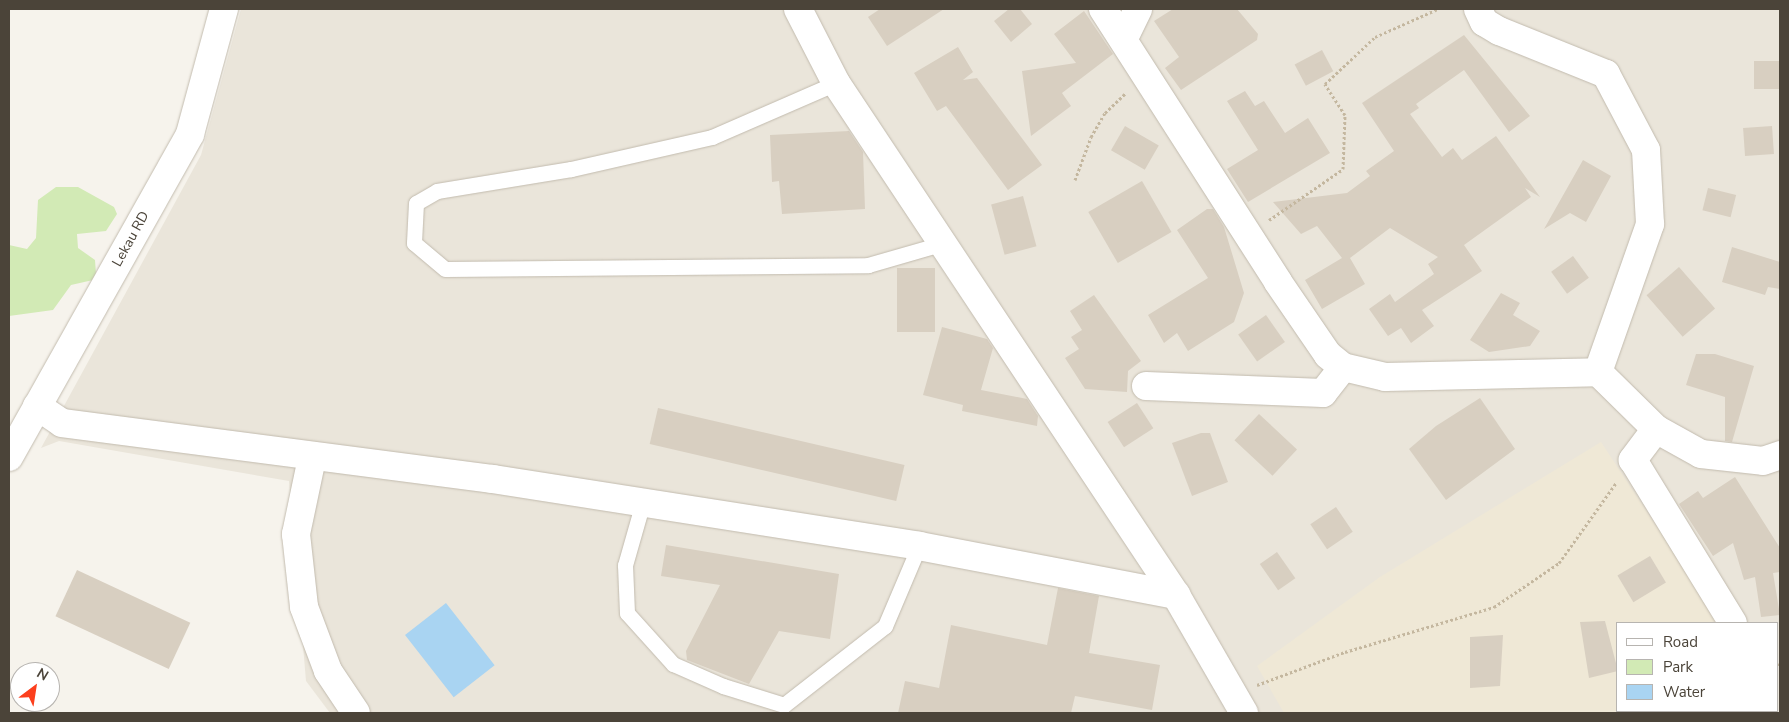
<!DOCTYPE html>
<html>
<head>
<meta charset="utf-8">
<style>
  body { margin:0 }
  #map { position:relative; width:1789px; height:722px; overflow:hidden; background:#f6f3ec; font-family:"Nunito Sans",sans-serif }
  div>[style] { position:absolute }
  .residential>* { inset:0; background:#eae5da }
  .education>* { inset:0; background:#efe8d6 }
  .green>* { inset:0; background:#d2eab5 }
  .water>* { inset:0; background:#a9d4f2; transform-origin:0 0 }
  .building>* { inset:0; background:#d8cfc1; transform-origin:0 0 }
  .path>* { height:3px; margin-top:-1.5px; transform-origin:0; background:repeating-linear-gradient(90deg,#c4b79f 0 2.5px,transparent 0 5px) }
  .roads { filter:drop-shadow(0 0 1px #c2bbae) drop-shadow(0 0 1px #c2bbae) }
  .service>* { height:15px; margin:-7.5px; padding:0 7.5px; transform-origin:7.5px; border-radius:7.5px; background:#fff }
  .minor>* { height:28px; margin:-14px; padding:0 14px; transform-origin:14px; border-radius:14px; background:#fff }
  span { translate:-50% -50%; white-space:nowrap; text-align:center; line-height:1.15; -webkit-text-stroke:5px #fff; paint-order:stroke }
  .street-label { font-size:14px; color:#4b4439 }
  .frame { position:absolute; inset:0; border:10px solid #4b4439; pointer-events:none }
  .legend { position:absolute; left:1616px; top:622px; width:162px; height:90px; box-sizing:border-box; background:#fff; border:1px solid #b7b4b0; margin:0; padding:6px 9px; list-style:none; font-size:15px; color:#4b4439 }
  .legend li { display:flex; align-items:center; gap:10px; height:25px }
  .legend b { width:25px; border:1px solid #b7b4b0 }
  .north { position:absolute; left:10px; top:662px; width:50px; height:50px; box-sizing:border-box; background:#fff; border:1px solid #b7b4b0; border-radius:50%; rotate:31deg; font-size:14px; font-weight:700; line-height:20px; text-align:center; color:#4b4439 }
  .north::after { content:''; display:block; margin:auto; width:18px; height:22px; background:#fc3f1d; clip-path:polygon(50% 0,100% 100%,50% 72%,0 100%) }
</style>
</head>
<body>
<div id="map">
  <div class="residential">
    <div style="clip-path:polygon(evenodd,241px 9px,1780px 9px,1780px 713px,330px 713px,306px 681px,289px 481px,59px 441px,41px 448px,201px 155px,241px 9px,1618px 623px,1778px 623px,1778px 711px,1618px 711px,1618px 623px)"></div>
  </div>
  <div class="education">
    <div style="clip-path:polygon(1601px 442px,1720px 623px,1618px 623px,1618px 711px,1780px 713px,1284px 713px,1257px 666px,1380px 577px)"></div>
  </div>
  <div class="green">
    <div style="clip-path:polygon(56px 187px,78px 187px,114px 207px,117px 214px,106px 231px,77px 234px,78px 248px,95px 260px,96px 274px,93px 280px,71px 285px,53px 310px,9px 316px,9px 245px,27px 249px,36px 238px,38px 200px)"></div>
  </div>
  <div class="water">
    <div style="left:446px;top:603px;width:79px;height:52px;rotate:52deg"></div>
  </div>
  <div class="building">
    <div style="clip-path:polygon(880px 9px,944px 9px,887px 46px,868px 17px)"></div>
    <div style="clip-path:polygon(1009px 9px,1020px 9px,1032px 24px,1011px 42px,994px 21px)"></div>
    <div style="clip-path:polygon(1173px 9px,1237px 9px,1258px 34px,1257px 40px,1181px 90px,1165px 68px,1179px 57px,1154px 21px)"></div>
    <div style="clip-path:polygon(1084px 11px,1113px 54px,1062px 93px,1071px 106px,1031px 136px,1022px 71px,1076px 63px,1054px 34px)"></div>
    <div style="clip-path:polygon(1464px 35px,1530px 116px,1509px 132px,1464px 70px,1416px 104px,1419px 108px,1410px 114px,1442px 157px,1453px 148px,1462px 160px,1496px 136px,1540px 197px,1525px 188px,1531px 197px,1464px 245px,1482px 271px,1422px 310px,1434px 326px,1411px 343px,1401px 328px,1388px 336px,1369px 309px,1390px 294px,1395px 302px,1434px 274px,1428px 264px,1438px 257px,1390px 228px,1350px 258px,1365px 284px,1322px 309px,1305px 280px,1342px 258px,1317px 226px,1301px 234px,1273px 202px,1347px 193px,1370px 176px,1366px 171px,1394px 151px,1362px 103px)"></div>
    <div style="clip-path:polygon(958px 47px,973px 72px,963px 80px,977px 78px,1042px 165px,1008px 190px,946px 106px,937px 111px,914px 73px)"></div>
    <div style="left:1322px;top:50px;width:24px;height:31px;rotate:62deg"></div>
    <div style="left:1754px;top:61px;width:26px;height:28px"></div>
    <div style="clip-path:polygon(1245px 91px,1255px 106px,1264px 101px,1285px 133px,1308px 118px,1330px 153px,1248px 202px,1227px 169px,1258px 150px,1227px 101px)"></div>
    <div style="left:1125px;top:126px;width:39px;height:28px;rotate:30deg"></div>
    <div style="left:1772px;top:126px;width:28px;height:29px;rotate:86deg"></div>
    <div style="clip-path:polygon(849px 131px,863px 152px,865px 209px,782px 214px,779px 181px,772px 182px,770px 135px)"></div>
    <div style="clip-path:polygon(1583px 160px,1611px 176px,1586px 222px,1570px 213px,1544px 229px)"></div>
    <div style="left:1142px;top:181px;width:59px;height:62px;rotate:60deg"></div>
    <div style="left:1708px;top:188px;width:29px;height:23px;rotate:14deg"></div>
    <div style="left:1023px;top:196px;width:52px;height:33px;rotate:75deg"></div>
    <div style="clip-path:polygon(1207px 209px,1213px 209px,1224px 227px,1244px 293px,1234px 322px,1188px 351px,1177px 333px,1164px 343px,1148px 315px,1208px 278px,1177px 230px)"></div>
    <div style="clip-path:polygon(1732px 247px,1780px 262px,1780px 289px,1768px 287px,1765px 295px,1722px 282px)"></div>
    <div style="left:1573px;top:256px;width:27px;height:27px;rotate:54deg"></div>
    <div style="left:1679px;top:267px;width:55px;height:43px;rotate:49deg"></div>
    <div style="left:897px;top:268px;width:38px;height:64px"></div>
    <div style="clip-path:polygon(1501px 293px,1520px 303px,1513px 315px,1540px 331px,1530px 346px,1489px 352px,1470px 340px)"></div>
    <div style="clip-path:polygon(1094px 295px,1141px 361px,1128px 371px,1127px 392px,1085px 389px,1065px 358px,1079px 349px,1071px 337px,1082px 330px,1070px 311px)"></div>
    <div style="left:1266px;top:315px;width:33px;height:34px;rotate:55deg"></div>
    <div style="clip-path:polygon(942px 327px,987px 339px,993px 348px,981px 390px,1027px 399px,1038px 416px,1037px 426px,962px 411px,963px 405px,923px 395px)"></div>
    <div style="clip-path:polygon(1696px 354px,1715px 354px,1754px 366px,1732px 442px,1725px 441px,1725px 397px,1686px 385px)"></div>
    <div style="clip-path:polygon(1480px 398px,1515px 449px,1446px 500px,1409px 449px,1436px 426px)"></div>
    <div style="left:1137px;top:403px;width:30px;height:35px;rotate:57deg"></div>
    <div style="left:658px;top:408px;width:253px;height:37px;rotate:13deg"></div>
    <div style="left:1259px;top:414px;width:52px;height:36px;rotate:43deg"></div>
    <div style="clip-path:polygon(1201px 433px,1210px 433px,1228px 482px,1192px 496px,1172px 443px)"></div>
    <div style="clip-path:polygon(1735px 477px,1780px 548px,1780px 572px,1773px 573px,1780px 615px,1761px 617px,1755px 577px,1744px 580px,1733px 543px,1713px 556px,1679px 504px,1698px 491px,1703px 498px)"></div>
    <div style="left:1336px;top:507px;width:30px;height:31px;rotate:56deg"></div>
    <div style="clip-path:polygon(666px 545px,839px 574px,830px 639px,779px 631px,749px 684px,687px 660px,686px 651px,720px 585px,661px 576px)"></div>
    <div style="left:1277px;top:552px;width:32px;height:21px;rotate:55deg"></div>
    <div style="left:1650px;top:556px;width:31px;height:38px;rotate:59deg"></div>
    <div style="left:77px;top:570px;width:125px;height:51px;rotate:25deg"></div>
    <div style="clip-path:polygon(1058px 588px,1099px 596px,1089px 653px,1160px 665px,1152px 710px,1075px 696px,1071px 713px,898px 713px,905px 681px,939px 688px,951px 625px,1047px 645px)"></div>
    <div style="clip-path:polygon(1605px 621px,1618px 671px,1589px 678px,1580px 622px)"></div>
    <div style="clip-path:polygon(1503px 635px,1500px 686px,1470px 688px,1470px 637px)"></div>
  </div>
  <div class="path">
    <div style="left:1075px;top:180px;width:46px;rotate:-69.6deg"></div>
    <div style="left:1091px;top:137px;width:28px;rotate:-60deg"></div>
    <div style="left:1105px;top:113px;width:29px;rotate:-44deg"></div>
    <div style="left:1269px;top:220px;width:90px;rotate:-34.6deg"></div>
    <div style="left:1343px;top:169px;width:54px;rotate:-87.9deg"></div>
    <div style="left:1345px;top:115px;width:37px;rotate:-123deg"></div>
    <div style="left:1325px;top:84px;width:69px;rotate:-43.2deg"></div>
    <div style="left:1375px;top:37px;width:69px;rotate:-24deg"></div>
    <div style="left:1778px;top:665px;width:2px;rotate:-27deg"></div>
    <div style="left:1257px;top:685px;width:94px;rotate:-20.6deg"></div>
    <div style="left:1345px;top:652px;width:156px;rotate:-16.8deg"></div>
    <div style="left:1494px;top:607px;width:78px;rotate:-34.1deg"></div>
    <div style="left:1559px;top:563px;width:98px;rotate:-54.5deg"></div>
  </div>
  <div class="roads">
    <div class="service">
      <div style="left:836px;top:83px;width:135px;rotate:156.5deg"></div>
      <div style="left:712px;top:137px;width:145px;rotate:167.2deg"></div>
      <div style="left:571px;top:169px;width:136px;rotate:170.7deg"></div>
      <div style="left:437px;top:191px;width:24px;rotate:150deg"></div>
      <div style="left:416px;top:203px;width:40px;rotate:92.9deg"></div>
      <div style="left:414px;top:243px;width:40px;rotate:40deg"></div>
      <div style="left:445px;top:269px;width:423px;rotate:-0.5deg"></div>
      <div style="left:868px;top:265px;width:79px;rotate:-16.1deg"></div>
      <div style="left:643px;top:502px;width:66px;rotate:105.9deg"></div>
      <div style="left:625px;top:565px;width:48px;rotate:87.6deg"></div>
      <div style="left:627px;top:613px;width:69px;rotate:48deg"></div>
      <div style="left:673px;top:664px;width:55px;rotate:23.7deg"></div>
      <div style="left:723px;top:686px;width:64px;rotate:17.3deg"></div>
      <div style="left:784px;top:705px;width:128px;rotate:-38deg"></div>
      <div style="left:885px;top:626px;width:87px;rotate:-67deg"></div>
    </div>
    <div class="minor">
      <div style="left:798px;top:9px;width:83px;rotate:62.8deg"></div>
      <div style="left:836px;top:83px;width:615px;rotate:56.41deg"></div>
      <div style="left:1176px;top:595px;width:136px;rotate:60deg"></div>
      <div style="left:1103px;top:9px;width:324px;rotate:57.3deg"></div>
      <div style="left:1278px;top:282px;width:88px;rotate:55.6deg"></div>
      <div style="left:1328px;top:355px;width:19px;rotate:39deg"></div>
      <div style="left:1343px;top:367px;width:43px;rotate:13.4deg"></div>
      <div style="left:1385px;top:377px;width:213px;rotate:-1.3deg"></div>
      <div style="left:1598px;top:372px;width:157px;rotate:-70.6deg"></div>
      <div style="left:1650px;top:224px;width:74px;rotate:-93.1deg"></div>
      <div style="left:1646px;top:150px;width:86px;rotate:-117.8deg"></div>
      <div style="left:1606px;top:74px;width:115px;rotate:-158.1deg"></div>
      <div style="left:1499px;top:31px;width:17px;rotate:-149deg"></div>
      <div style="left:1484px;top:22px;width:14px;rotate:-115deg"></div>
      <div style="left:1124px;top:38px;width:32px;rotate:-64deg"></div>
      <div style="left:1598px;top:372px;width:81px;rotate:44.5deg"></div>
      <div style="left:1656px;top:429px;width:51px;rotate:29.1deg"></div>
      <div style="left:1701px;top:454px;width:62px;rotate:6.4deg"></div>
      <div style="left:1763px;top:461px;width:18px;rotate:-19deg"></div>
      <div style="left:1146px;top:386px;width:177px;rotate:2.3deg"></div>
      <div style="left:1323px;top:393px;width:33px;rotate:-52deg"></div>
      <div style="left:37px;top:406px;width:30px;rotate:34deg"></div>
      <div style="left:62px;top:423px;width:435px;rotate:7.4deg"></div>
      <div style="left:493px;top:479px;width:431px;rotate:8.9deg"></div>
      <div style="left:919px;top:546px;width:262px;rotate:10.8deg"></div>
      <div style="left:1656px;top:429px;width:39px;rotate:127deg"></div>
      <div style="left:1633px;top:460px;width:191px;rotate:58.5deg"></div>
      <div style="left:9px;top:457px;width:370px;rotate:-60.7deg"></div>
      <div style="left:190px;top:134px;width:130px;rotate:-74.8deg"></div>
      <div style="left:312px;top:458px;width:78px;rotate:101.9deg"></div>
      <div style="left:296px;top:534px;width:73px;rotate:83.7deg"></div>
      <div style="left:304px;top:607px;width:68px;rotate:69.4deg"></div>
      <div style="left:328px;top:671px;width:50px;rotate:56.3deg"></div>
    </div>
  </div>
  <div class="street-label">
    <span style="left:131px;top:239px;rotate:-61deg">Lekau RD</span>
  </div>
  <div class="frame"></div>
  <ul class="legend">
  <li><b style="height:6px;background:#fff"></b>Road</li>
  <li><b style="height:14px;background:#d2eab5"></b>Park</li>
  <li><b style="height:14px;background:#a9d4f2"></b>Water</li>
  </ul>
  <div class="north">N</div>
</div>
</body>
</html>
